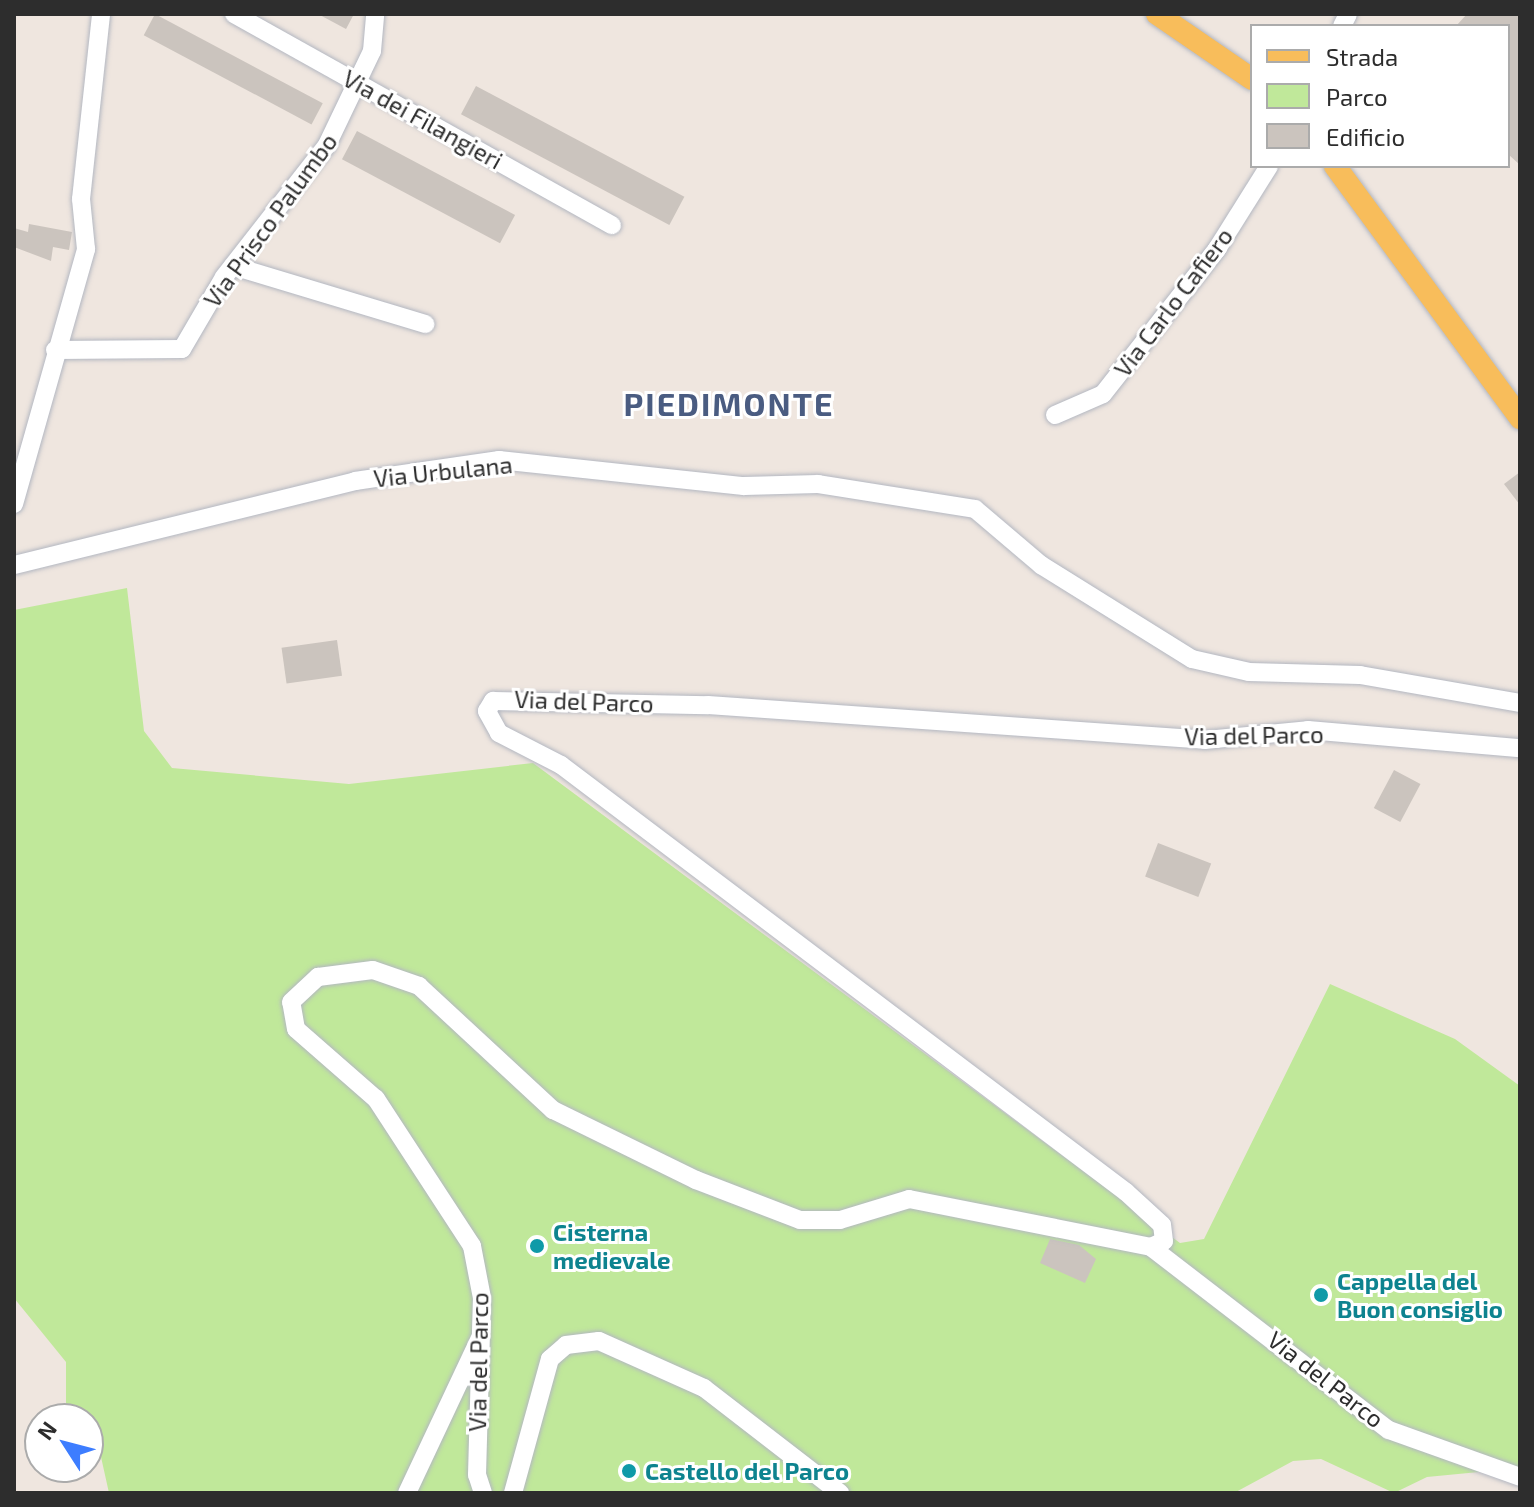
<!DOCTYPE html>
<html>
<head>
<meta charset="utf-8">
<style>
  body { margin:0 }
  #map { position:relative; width:1534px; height:1507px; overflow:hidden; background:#efe6df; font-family:"Exo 2",sans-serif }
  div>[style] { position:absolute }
  .green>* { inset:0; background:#c0e89a }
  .building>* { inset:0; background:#cbc4be; transform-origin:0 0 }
  .roads { filter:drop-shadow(0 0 2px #b3b7c1) drop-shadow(0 0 2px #b3b7c1) }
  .minor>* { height:18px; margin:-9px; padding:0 9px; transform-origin:9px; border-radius:9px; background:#fff }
  .major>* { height:22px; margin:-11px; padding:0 11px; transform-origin:11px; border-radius:11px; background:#f8bd5b }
  .dots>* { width:22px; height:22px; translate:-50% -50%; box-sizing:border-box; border:4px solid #fff; border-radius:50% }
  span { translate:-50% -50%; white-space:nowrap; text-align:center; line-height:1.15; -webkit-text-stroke:6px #fff; paint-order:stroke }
  .street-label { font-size:24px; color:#2d2d2d }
  .culture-label { font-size:24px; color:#0d838f; font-weight:700 }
  .left { translate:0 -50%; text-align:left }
  .district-label { font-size:32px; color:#4a5c81; font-weight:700; letter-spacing:2px }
  .frame { position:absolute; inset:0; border:16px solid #2d2d2d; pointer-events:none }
  .legend { position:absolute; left:1250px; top:24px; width:260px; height:144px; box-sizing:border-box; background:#fff; border:2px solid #ababab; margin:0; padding:10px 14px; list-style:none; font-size:24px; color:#2d2d2d }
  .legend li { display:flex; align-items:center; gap:16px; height:40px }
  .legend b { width:40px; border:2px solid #ababab }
  .north { position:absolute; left:24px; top:1403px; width:80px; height:80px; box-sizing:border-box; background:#fff; border:2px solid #ababab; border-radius:50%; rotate:306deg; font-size:22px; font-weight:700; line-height:32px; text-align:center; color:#2d2d2d }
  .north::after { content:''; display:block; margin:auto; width:28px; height:36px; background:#3d7dff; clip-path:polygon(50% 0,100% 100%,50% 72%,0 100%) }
</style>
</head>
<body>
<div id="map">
  <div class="green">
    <div style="clip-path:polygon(127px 588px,144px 731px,172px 768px,349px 784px,533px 763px,1180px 1243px,1204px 1239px,1330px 984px,1455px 1039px,1520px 1086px,1520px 1468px,1427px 1477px,1394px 1493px,1321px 1459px,1293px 1461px,1234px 1493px,109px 1493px,95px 1430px,66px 1407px,66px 1362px,14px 1298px,14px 610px)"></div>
  </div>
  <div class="building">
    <div style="left:155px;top:14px;width:190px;height:24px;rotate:28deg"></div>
    <div style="clip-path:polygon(318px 14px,354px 14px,346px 29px)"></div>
    <div style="clip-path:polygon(1467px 14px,1520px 14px,1520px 165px,1508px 154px,1508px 26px,1456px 26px)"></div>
    <div style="left:476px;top:86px;width:236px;height:32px;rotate:28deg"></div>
    <div style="left:357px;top:131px;width:179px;height:32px;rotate:28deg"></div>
    <div style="clip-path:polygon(29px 224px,72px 232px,69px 250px,53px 247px,51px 261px,14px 247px,14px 228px,28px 232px)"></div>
    <div style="clip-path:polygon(1520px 472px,1520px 505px,1504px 484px)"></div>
    <div style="left:337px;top:640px;width:36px;height:56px;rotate:82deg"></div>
    <div style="left:1394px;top:770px;width:30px;height:43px;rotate:28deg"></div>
    <div style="left:1158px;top:843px;width:57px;height:36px;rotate:21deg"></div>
    <div style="clip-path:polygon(1050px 1239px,1079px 1245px,1096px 1259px,1085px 1283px,1040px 1263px)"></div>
  </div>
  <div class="roads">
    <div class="minor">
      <div style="left:234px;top:14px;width:433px;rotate:29.2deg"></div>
      <div style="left:1342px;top:26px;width:13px;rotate:-63deg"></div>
      <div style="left:233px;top:266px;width:201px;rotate:16.8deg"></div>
      <div style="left:55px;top:350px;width:127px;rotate:-0.5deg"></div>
      <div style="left:182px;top:349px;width:83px;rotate:-59.7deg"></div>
      <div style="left:224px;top:277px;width:167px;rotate:-52deg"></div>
      <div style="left:327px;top:145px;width:104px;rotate:-64.4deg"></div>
      <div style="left:372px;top:51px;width:37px;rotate:-85deg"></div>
      <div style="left:1055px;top:415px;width:52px;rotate:-23.6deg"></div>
      <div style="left:1103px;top:394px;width:184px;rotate:-51.8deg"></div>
      <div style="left:1217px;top:249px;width:98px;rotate:-57.9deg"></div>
      <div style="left:14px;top:504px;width:265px;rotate:-74.2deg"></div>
      <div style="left:86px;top:249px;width:50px;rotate:-95.7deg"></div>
      <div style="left:81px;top:199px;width:186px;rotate:-83.8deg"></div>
      <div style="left:14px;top:565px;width:351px;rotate:-13.8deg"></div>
      <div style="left:355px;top:481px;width:146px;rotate:-8.3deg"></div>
      <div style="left:499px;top:460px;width:246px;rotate:6.1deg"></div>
      <div style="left:744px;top:486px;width:74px;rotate:-1.5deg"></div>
      <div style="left:818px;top:484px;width:159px;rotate:9deg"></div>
      <div style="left:975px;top:509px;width:87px;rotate:40.3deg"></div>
      <div style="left:1041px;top:565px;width:178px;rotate:31.9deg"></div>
      <div style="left:1192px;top:659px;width:58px;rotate:12.8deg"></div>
      <div style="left:1249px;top:672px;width:111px;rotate:1.5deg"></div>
      <div style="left:1360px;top:675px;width:162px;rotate:9.9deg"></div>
      <div style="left:1151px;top:1247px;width:300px;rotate:37.6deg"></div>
      <div style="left:1389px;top:1430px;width:139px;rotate:19.7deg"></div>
      <div style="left:407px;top:1493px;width:171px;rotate:-64.8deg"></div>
      <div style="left:483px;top:1493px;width:19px;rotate:-108deg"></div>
      <div style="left:477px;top:1475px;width:177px;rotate:-88.4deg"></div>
      <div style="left:482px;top:1298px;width:53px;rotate:-100.9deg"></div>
      <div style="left:472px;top:1246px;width:176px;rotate:-123.1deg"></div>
      <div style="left:376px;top:1099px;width:106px;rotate:-138.8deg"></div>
      <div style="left:296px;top:1029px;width:27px;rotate:-100deg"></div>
      <div style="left:291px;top:1002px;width:37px;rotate:-43deg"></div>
      <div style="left:318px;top:977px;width:55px;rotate:-7.3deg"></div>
      <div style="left:373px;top:970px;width:49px;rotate:19.2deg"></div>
      <div style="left:419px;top:986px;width:183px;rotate:42.8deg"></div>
      <div style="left:553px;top:1110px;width:159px;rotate:26.1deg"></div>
      <div style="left:696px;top:1180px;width:111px;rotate:21deg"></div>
      <div style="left:800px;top:1220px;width:40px"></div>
      <div style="left:840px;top:1220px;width:72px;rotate:-16.9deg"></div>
      <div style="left:909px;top:1199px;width:247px;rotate:11.2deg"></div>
      <div style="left:1151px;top:1247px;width:14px;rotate:-25deg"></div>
      <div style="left:1164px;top:1241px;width:16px;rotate:-97deg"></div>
      <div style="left:1162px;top:1225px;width:49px;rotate:-137.5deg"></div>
      <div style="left:1126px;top:1192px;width:708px;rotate:-142.92deg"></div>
      <div style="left:561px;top:765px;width:70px;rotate:-152.7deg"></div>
      <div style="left:499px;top:733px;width:25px;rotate:-119deg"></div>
      <div style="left:487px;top:711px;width:12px;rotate:-59deg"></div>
      <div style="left:493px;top:701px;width:215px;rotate:1.1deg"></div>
      <div style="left:708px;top:705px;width:498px;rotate:4deg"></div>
      <div style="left:1205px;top:740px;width:103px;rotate:-5.5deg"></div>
      <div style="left:1308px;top:730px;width:213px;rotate:4.9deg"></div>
      <div style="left:513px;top:1493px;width:139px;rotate:-74.6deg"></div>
      <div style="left:550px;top:1359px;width:21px;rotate:-41deg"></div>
      <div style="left:566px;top:1345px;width:33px;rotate:-7deg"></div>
      <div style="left:599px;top:1341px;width:115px;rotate:24.1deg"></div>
      <div style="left:704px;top:1388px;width:172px;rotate:37.7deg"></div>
    </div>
    <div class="major">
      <div style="left:1157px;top:14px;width:115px;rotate:34.4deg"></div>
      <div style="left:1335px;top:166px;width:313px;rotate:53.7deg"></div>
    </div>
  </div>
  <div class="dots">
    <div style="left:537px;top:1246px;background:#0f9aa8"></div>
    <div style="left:1321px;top:1295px;background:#0f9aa8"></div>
    <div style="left:629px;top:1471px;background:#0f9aa8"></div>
  </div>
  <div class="street-label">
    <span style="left:423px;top:119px;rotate:29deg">Via dei Filangieri</span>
    <span style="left:270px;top:220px;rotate:-54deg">Via Prisco Palumbo</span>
    <span style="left:1173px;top:302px;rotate:-53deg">Via Carlo Cafiero</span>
    <span style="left:443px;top:471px;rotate:-6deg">Via Urbulana</span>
    <span style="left:584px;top:701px;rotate:2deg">Via del Parco</span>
    <span style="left:1254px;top:735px;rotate:-1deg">Via del Parco</span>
    <span style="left:478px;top:1362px;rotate:-89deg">Via del Parco</span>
    <span style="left:1326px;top:1379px;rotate:38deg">Via del Parco</span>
  </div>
  <div class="culture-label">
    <span class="left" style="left:553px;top:1246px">Cisterna<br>medievale</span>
    <span class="left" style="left:1337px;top:1295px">Cappella del<br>Buon consiglio</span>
    <span class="left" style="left:645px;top:1471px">Castello del Parco</span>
  </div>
  <div class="district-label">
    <span style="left:729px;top:403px">PIEDIMONTE</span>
  </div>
  <div class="frame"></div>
  <ul class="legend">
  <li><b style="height:10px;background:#f8bd5b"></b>Strada</li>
  <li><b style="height:22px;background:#c0e89a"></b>Parco</li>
  <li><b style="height:22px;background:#cbc4be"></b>Edificio</li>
  </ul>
  <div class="north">N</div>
</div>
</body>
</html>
